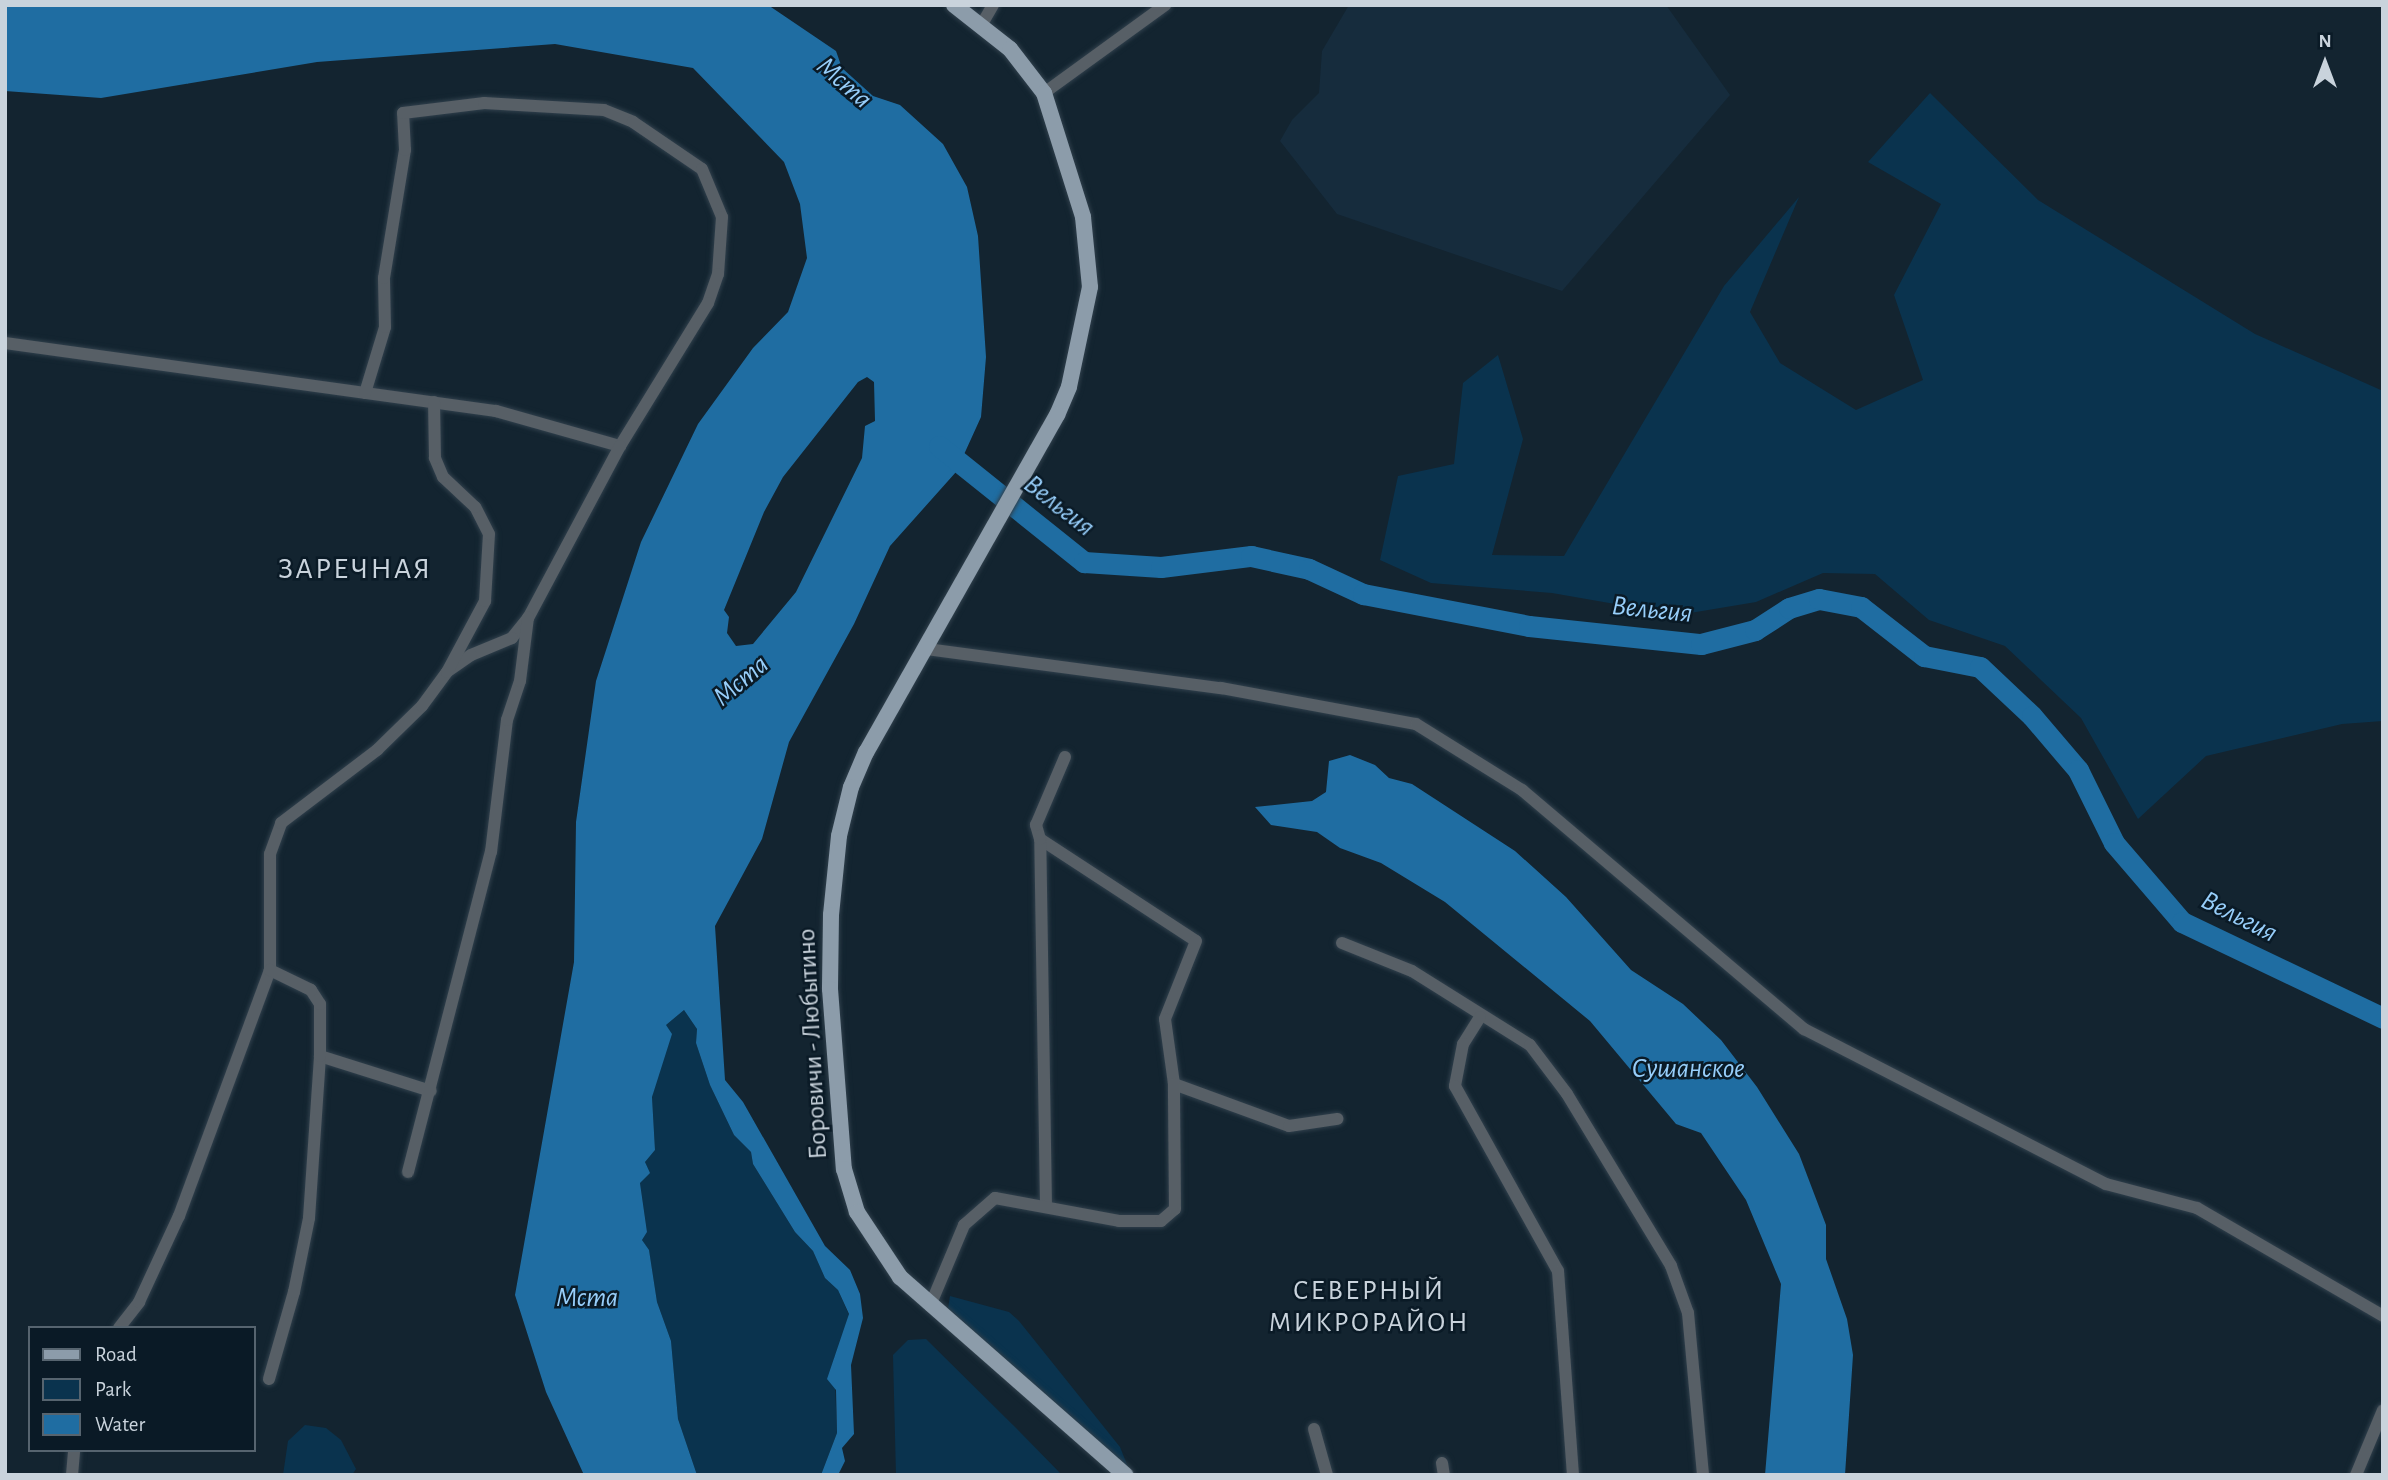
<!DOCTYPE html>
<html>
<head>
<meta charset="utf-8">
<style>
  body { margin:0 }
  #map { position:relative; width:2388px; height:1480px; overflow:hidden; background:#132430; font-family:"Alegreya Sans",sans-serif }
  div>[style] { position:absolute }
  .built>* { inset:0; background:#162c3d }
  .green>* { inset:0; background:#0a334e }
  .water>* { inset:0; background:#1f6da2 }
  .river>* { height:21px; margin:-10.5px; padding:0 10.5px; transform-origin:10.5px; border-radius:10.5px; background:#1f6da2 }
  .roads { filter:drop-shadow(0 0 2px #30404c) drop-shadow(0 0 2px #30404c) }
  .minor>* { height:12px; margin:-6px; padding:0 6px; transform-origin:6px; border-radius:6px; background:#575f66 }
  .major>* { height:16px; margin:-8px; padding:0 8px; transform-origin:8px; border-radius:8px; background:#8c9caa }
  span { translate:-50% -50%; white-space:nowrap; text-align:center; line-height:1.15; -webkit-text-stroke:5px #0a1a26; paint-order:stroke }
  .street-label { font-size:26px; color:#c9d3dc }
  .water-label { font-size:28px; color:#97cefa; font-style:italic }
  .neighbourhood-label { font-size:28px; color:#c9d3dc; letter-spacing:2px }
  .quarter-label { font-size:30px; color:#c9d3dc; letter-spacing:2px }
  .frame { position:absolute; inset:0; border:7px solid #c9d3dc; pointer-events:none }
  .legend { position:absolute; left:28px; top:1326px; width:228px; height:126px; box-sizing:border-box; background:#0a1a26; border:2px solid #56646f; margin:0; padding:9px 12px; list-style:none; font-size:21px; color:#c9d3dc }
  .legend li { display:flex; align-items:center; gap:14px; height:35px }
  .legend b { width:35px; border:2px solid #56646f }
  .north { position:absolute; left:2290px; top:28px; width:70px; height:70px; -webkit-text-stroke:5px #0a1a26; paint-order:stroke; rotate:0deg; font-size:19px; font-weight:700; line-height:28px; text-align:center; color:#c9d3dc }
  .north::after { content:''; display:block; margin:auto; width:24px; height:32px; background:#c9d3dc; clip-path:polygon(50% 0,100% 100%,50% 72%,0 100%) }
</style>
</head>
<body>
<div id="map">
  <div class="built">
    <div style="clip-path:polygon(1349px 5px,1666px 5px,1730px 95px,1562px 291px,1337px 214px,1280px 141px,1292px 120px,1319px 93px,1322px 51px)"></div>
  </div>
  <div class="green">
    <div style="clip-path:polygon(1930px 93px,2038px 200px,2255px 334px,2383px 391px,2383px 721px,2342px 724px,2206px 756px,2138px 819px,2081px 718px,2005px 646px,1929px 620px,1875px 574px,1823px 573px,1756px 602px,1678px 615px,1552px 593px,1431px 583px,1380px 560px,1398px 476px,1454px 464px,1463px 383px,1498px 355px,1523px 439px,1492px 555px,1564px 556px,1724px 286px,1799px 197px,1750px 312px,1780px 363px,1856px 410px,1923px 380px,1894px 295px,1941px 204px,1868px 162px)"></div>
    <div style="clip-path:polygon(684px 1010px,697px 1029px,696px 1043px,710px 1085px,734px 1135px,751px 1152px,753px 1164px,795px 1232px,813px 1251px,825px 1278px,838px 1290px,849px 1315px,846px 1335px,834px 1358px,837px 1433px,821px 1475px,697px 1475px,678px 1419px,671px 1341px,657px 1302px,649px 1251px,642px 1240px,647px 1232px,640px 1183px,649px 1173px,645px 1162px,655px 1150px,652px 1097px,666px 1025px)"></div>
    <div style="clip-path:polygon(950px 1296px,1009px 1312px,1019px 1321px,1120px 1447px,1130px 1472px,948px 1308px)"></div>
    <div style="clip-path:polygon(926px 1339px,1015px 1427px,1062px 1475px,896px 1475px,893px 1355px,908px 1340px)"></div>
    <div style="clip-path:polygon(305px 1425px,326px 1428px,341px 1440px,356px 1469px,352px 1475px,283px 1475px,288px 1441px)"></div>
  </div>
  <div class="water">
    <div style="clip-path:polygon(evenodd,5px 5px,768px 5px,836px 51px,842px 68px,873px 96px,900px 105px,943px 144px,967px 187px,978px 236px,986px 357px,981px 417px,956px 472px,890px 546px,854px 624px,789px 742px,762px 839px,715px 926px,725px 1080px,743px 1102px,825px 1246px,850px 1270px,860px 1294px,863px 1318px,851px 1365px,854px 1434px,842px 1448px,845px 1461px,838px 1475px,821px 1475px,837px 1433px,836px 1390px,827px 1379px,849px 1314px,838px 1290px,825px 1278px,813px 1251px,795px 1232px,753px 1164px,751px 1152px,734px 1135px,710px 1085px,696px 1043px,697px 1029px,684px 1010px,666px 1025px,672px 1034px,652px 1097px,655px 1150px,645px 1162px,650px 1173px,640px 1183px,647px 1232px,642px 1240px,649px 1250px,657px 1302px,671px 1341px,678px 1419px,697px 1475px,584px 1475px,546px 1392px,515px 1295px,574px 962px,576px 822px,596px 681px,641px 542px,698px 424px,753px 348px,788px 312px,807px 258px,800px 204px,784px 162px,693px 68px,555px 44px,317px 62px,101px 98px,5px 91px,5px 5px,867px 377px,874px 382px,875px 421px,865px 426px,862px 458px,796px 592px,753px 644px,736px 646px,727px 633px,729px 617px,724px 610px,764px 512px,783px 477px,858px 382px,867px 377px)"></div>
    <div style="clip-path:polygon(1350px 755px,1375px 765px,1389px 778px,1412px 784px,1515px 851px,1566px 897px,1631px 970px,1683px 1004px,1721px 1040px,1757px 1087px,1799px 1154px,1826px 1225px,1826px 1259px,1847px 1319px,1853px 1355px,1845px 1475px,1765px 1475px,1781px 1284px,1746px 1200px,1701px 1133px,1676px 1124px,1590px 1021px,1445px 902px,1381px 863px,1340px 848px,1317px 832px,1271px 825px,1255px 807px,1312px 801px,1326px 792px,1329px 761px)"></div>
  </div>
  <div class="river">
    <div style="left:939px;top:446px;width:186px;rotate:38.7deg"></div>
    <div style="left:1084px;top:562px;width:77px;rotate:3.7deg"></div>
    <div style="left:1161px;top:567px;width:91px;rotate:-7deg"></div>
    <div style="left:1251px;top:556px;width:59px;rotate:12.6deg"></div>
    <div style="left:1309px;top:569px;width:60px;rotate:24.8deg"></div>
    <div style="left:1363px;top:594px;width:169px;rotate:10.9deg"></div>
    <div style="left:1529px;top:626px;width:173px;rotate:6deg"></div>
    <div style="left:1701px;top:644px;width:56px;rotate:-14.5deg"></div>
    <div style="left:1755px;top:630px;width:40px;rotate:-32.9deg"></div>
    <div style="left:1789px;top:608px;width:31px;rotate:-17deg"></div>
    <div style="left:1819px;top:599px;width:43px;rotate:10.8deg"></div>
    <div style="left:1861px;top:607px;width:80px;rotate:37.9deg"></div>
    <div style="left:1924px;top:656px;width:57px;rotate:11.1deg"></div>
    <div style="left:1980px;top:667px;width:71px;rotate:43.3deg"></div>
    <div style="left:2032px;top:716px;width:71px;rotate:49.6deg"></div>
    <div style="left:2078px;top:770px;width:81px;rotate:63.7deg"></div>
    <div style="left:2114px;top:843px;width:104px;rotate:49.3deg"></div>
    <div style="left:2182px;top:922px;width:223px;rotate:25.5deg"></div>
  </div>
  <div class="roads">
    <div class="minor">
      <div style="left:982px;top:24px;width:22px;rotate:-60deg"></div>
      <div style="left:1044px;top:93px;width:150px;rotate:-36deg"></div>
      <div style="left:5px;top:343px;width:496px;rotate:7.9deg"></div>
      <div style="left:496px;top:411px;width:129px;rotate:15.8deg"></div>
      <div style="left:365px;top:393px;width:69px;rotate:-73.1deg"></div>
      <div style="left:385px;top:327px;width:49px;rotate:-91.2deg"></div>
      <div style="left:384px;top:278px;width:130px;rotate:-80.7deg"></div>
      <div style="left:405px;top:150px;width:37px;rotate:-93deg"></div>
      <div style="left:403px;top:113px;width:82px;rotate:-7deg"></div>
      <div style="left:484px;top:103px;width:120px;rotate:3.3deg"></div>
      <div style="left:604px;top:110px;width:31px;rotate:22deg"></div>
      <div style="left:633px;top:122px;width:83px;rotate:34.3deg"></div>
      <div style="left:702px;top:169px;width:52px;rotate:67.4deg"></div>
      <div style="left:722px;top:217px;width:57px;rotate:94deg"></div>
      <div style="left:718px;top:274px;width:31px;rotate:109deg"></div>
      <div style="left:708px;top:303px;width:168px;rotate:121.6deg"></div>
      <div style="left:620px;top:446px;width:195px;rotate:118.1deg"></div>
      <div style="left:528px;top:618px;width:26px;rotate:129deg"></div>
      <div style="left:512px;top:638px;width:44px;rotate:157.5deg"></div>
      <div style="left:471px;top:655px;width:29px;rotate:145deg"></div>
      <div style="left:927px;top:649px;width:297px;rotate:7.6deg"></div>
      <div style="left:1221px;top:688px;width:198px;rotate:10.5deg"></div>
      <div style="left:1416px;top:724px;width:125px;rotate:31.9deg"></div>
      <div style="left:1522px;top:790px;width:370px;rotate:40.3deg"></div>
      <div style="left:1804px;top:1029px;width:339px;rotate:27.2deg"></div>
      <div style="left:2106px;top:1184px;width:94px;rotate:14.8deg"></div>
      <div style="left:2197px;top:1208px;width:215px;rotate:30.1deg"></div>
      <div style="left:1040px;top:839px;width:186px;rotate:33.2deg"></div>
      <div style="left:1196px;top:941px;width:84px;rotate:111.7deg"></div>
      <div style="left:1165px;top:1019px;width:66px;rotate:82.1deg"></div>
      <div style="left:1174px;top:1084px;width:122px;rotate:20.1deg"></div>
      <div style="left:1289px;top:1126px;width:49px;rotate:-8.3deg"></div>
      <div style="left:1342px;top:943px;width:75px;rotate:21.8deg"></div>
      <div style="left:1412px;top:971px;width:139px;rotate:32.1deg"></div>
      <div style="left:1530px;top:1045px;width:61px;rotate:52.9deg"></div>
      <div style="left:1567px;top:1094px;width:201px;rotate:58.8deg"></div>
      <div style="left:1671px;top:1266px;width:50px;rotate:70.1deg"></div>
      <div style="left:1688px;top:1313px;width:163px;rotate:84.7deg"></div>
      <div style="left:1480px;top:1017px;width:32px;rotate:122deg"></div>
      <div style="left:1463px;top:1044px;width:43px;rotate:100.8deg"></div>
      <div style="left:1455px;top:1086px;width:212px;rotate:60.9deg"></div>
      <div style="left:1558px;top:1271px;width:205px;rotate:85.8deg"></div>
      <div style="left:320px;top:1056px;width:116px;rotate:17.5deg"></div>
      <div style="left:408px;top:1172px;width:331px;rotate:-75.5deg"></div>
      <div style="left:491px;top:852px;width:133px;rotate:-83.1deg"></div>
      <div style="left:507px;top:720px;width:41px;rotate:-71.6deg"></div>
      <div style="left:520px;top:681px;width:64px;rotate:-82.8deg"></div>
      <div style="left:1046px;top:1206px;width:367px;rotate:-90.9deg"></div>
      <div style="left:1040px;top:839px;width:15px;rotate:-106deg"></div>
      <div style="left:1036px;top:825px;width:74px;rotate:-66.9deg"></div>
      <div style="left:930px;top:1306px;width:88px;rotate:-67.2deg"></div>
      <div style="left:964px;top:1225px;width:41px;rotate:-41.1deg"></div>
      <div style="left:995px;top:1198px;width:126px;rotate:10.5deg"></div>
      <div style="left:1119px;top:1221px;width:42px"></div>
      <div style="left:1161px;top:1221px;width:18px;rotate:-41deg"></div>
      <div style="left:1175px;top:1209px;width:125px;rotate:-90.5deg"></div>
      <div style="left:119px;top:1328px;width:33px;rotate:-52deg"></div>
      <div style="left:139px;top:1302px;width:95px;rotate:-65.1deg"></div>
      <div style="left:179px;top:1216px;width:262px;rotate:-69.7deg"></div>
      <div style="left:270px;top:970px;width:116px;rotate:-90deg"></div>
      <div style="left:270px;top:854px;width:33px;rotate:-70deg"></div>
      <div style="left:281px;top:823px;width:121px;rotate:-37.2deg"></div>
      <div style="left:377px;top:750px;width:63px;rotate:-44.4deg"></div>
      <div style="left:422px;top:706px;width:42px;rotate:-53.7deg"></div>
      <div style="left:447px;top:672px;width:81px;rotate:-61.8deg"></div>
      <div style="left:485px;top:601px;width:67px;rotate:-86.6deg"></div>
      <div style="left:489px;top:534px;width:30px;rotate:-117deg"></div>
      <div style="left:475px;top:507px;width:44px;rotate:-136.8deg"></div>
      <div style="left:443px;top:477px;width:21px;rotate:-113deg"></div>
      <div style="left:435px;top:458px;width:56px;rotate:-91deg"></div>
      <div style="left:269px;top:1379px;width:91px;rotate:-74deg"></div>
      <div style="left:294px;top:1292px;width:76px;rotate:-78.5deg"></div>
      <div style="left:309px;top:1218px;width:162px;rotate:-86.1deg"></div>
      <div style="left:320px;top:1056px;width:52px;rotate:-90deg"></div>
      <div style="left:320px;top:1004px;width:17px;rotate:-123deg"></div>
      <div style="left:311px;top:990px;width:46px;rotate:-154deg"></div>
      <div style="left:1314px;top:1429px;width:48px;rotate:74.2deg"></div>
      <div style="left:1442px;top:1463px;width:12px;rotate:81deg"></div>
      <div style="left:72px;top:1475px;width:25px;rotate:-85deg"></div>
      <div style="left:2356px;top:1475px;width:70px;rotate:-67.4deg"></div>
    </div>
    <div class="major">
      <div style="left:954px;top:5px;width:71px;rotate:38.2deg"></div>
      <div style="left:1010px;top:49px;width:56px;rotate:52.3deg"></div>
      <div style="left:1044px;top:93px;width:130px;rotate:72.5deg"></div>
      <div style="left:1083px;top:217px;width:70px;rotate:84.3deg"></div>
      <div style="left:1090px;top:287px;width:102px;rotate:101.9deg"></div>
      <div style="left:1069px;top:387px;width:30px;rotate:113deg"></div>
      <div style="left:1057px;top:415px;width:387px;rotate:119.5deg"></div>
      <div style="left:866px;top:752px;width:38px;rotate:113deg"></div>
      <div style="left:851px;top:787px;width:50px;rotate:103.8deg"></div>
      <div style="left:839px;top:836px;width:79px;rotate:95.8deg"></div>
      <div style="left:831px;top:915px;width:74px;rotate:90.8deg"></div>
      <div style="left:830px;top:989px;width:181px;rotate:85.6deg"></div>
      <div style="left:844px;top:1169px;width:45px;rotate:73.2deg"></div>
      <div style="left:857px;top:1212px;width:78px;rotate:56.5deg"></div>
      <div style="left:900px;top:1277px;width:300px;rotate:41.3deg"></div>
    </div>
  </div>
  <div class="street-label">
    <span style="left:813px;top:1044px;rotate:-93deg">Боровичи - Любытино</span>
  </div>
  <div class="water-label">
    <span style="left:844px;top:83px;rotate:41deg">Мста</span>
    <span style="left:1059px;top:506px;rotate:38deg">Вельгия</span>
    <span style="left:1652px;top:610px;rotate:6deg">Вельгия</span>
    <span style="left:741px;top:681px;rotate:-40deg">Мста</span>
    <span style="left:2239px;top:917px;rotate:27deg">Вельгия</span>
    <span style="left:1688px;top:1069px">Сушанское</span>
    <span style="left:587px;top:1298px">Мста</span>
  </div>
  <div class="neighbourhood-label">
    <span style="left:1369px;top:1307px">СЕВЕРНЫЙ<br>МИКРОРАЙОН</span>
  </div>
  <div class="quarter-label">
    <span style="left:355px;top:569px">ЗАРЕЧНАЯ</span>
  </div>
  <div class="frame"></div>
  <ul class="legend">
  <li><b style="height:9px;background:#8c9caa"></b>Road</li>
  <li><b style="height:19px;background:#0a334e"></b>Park</li>
  <li><b style="height:19px;background:#1f6da2"></b>Water</li>
  </ul>
  <div class="north">N</div>
</div>
</body>
</html>
